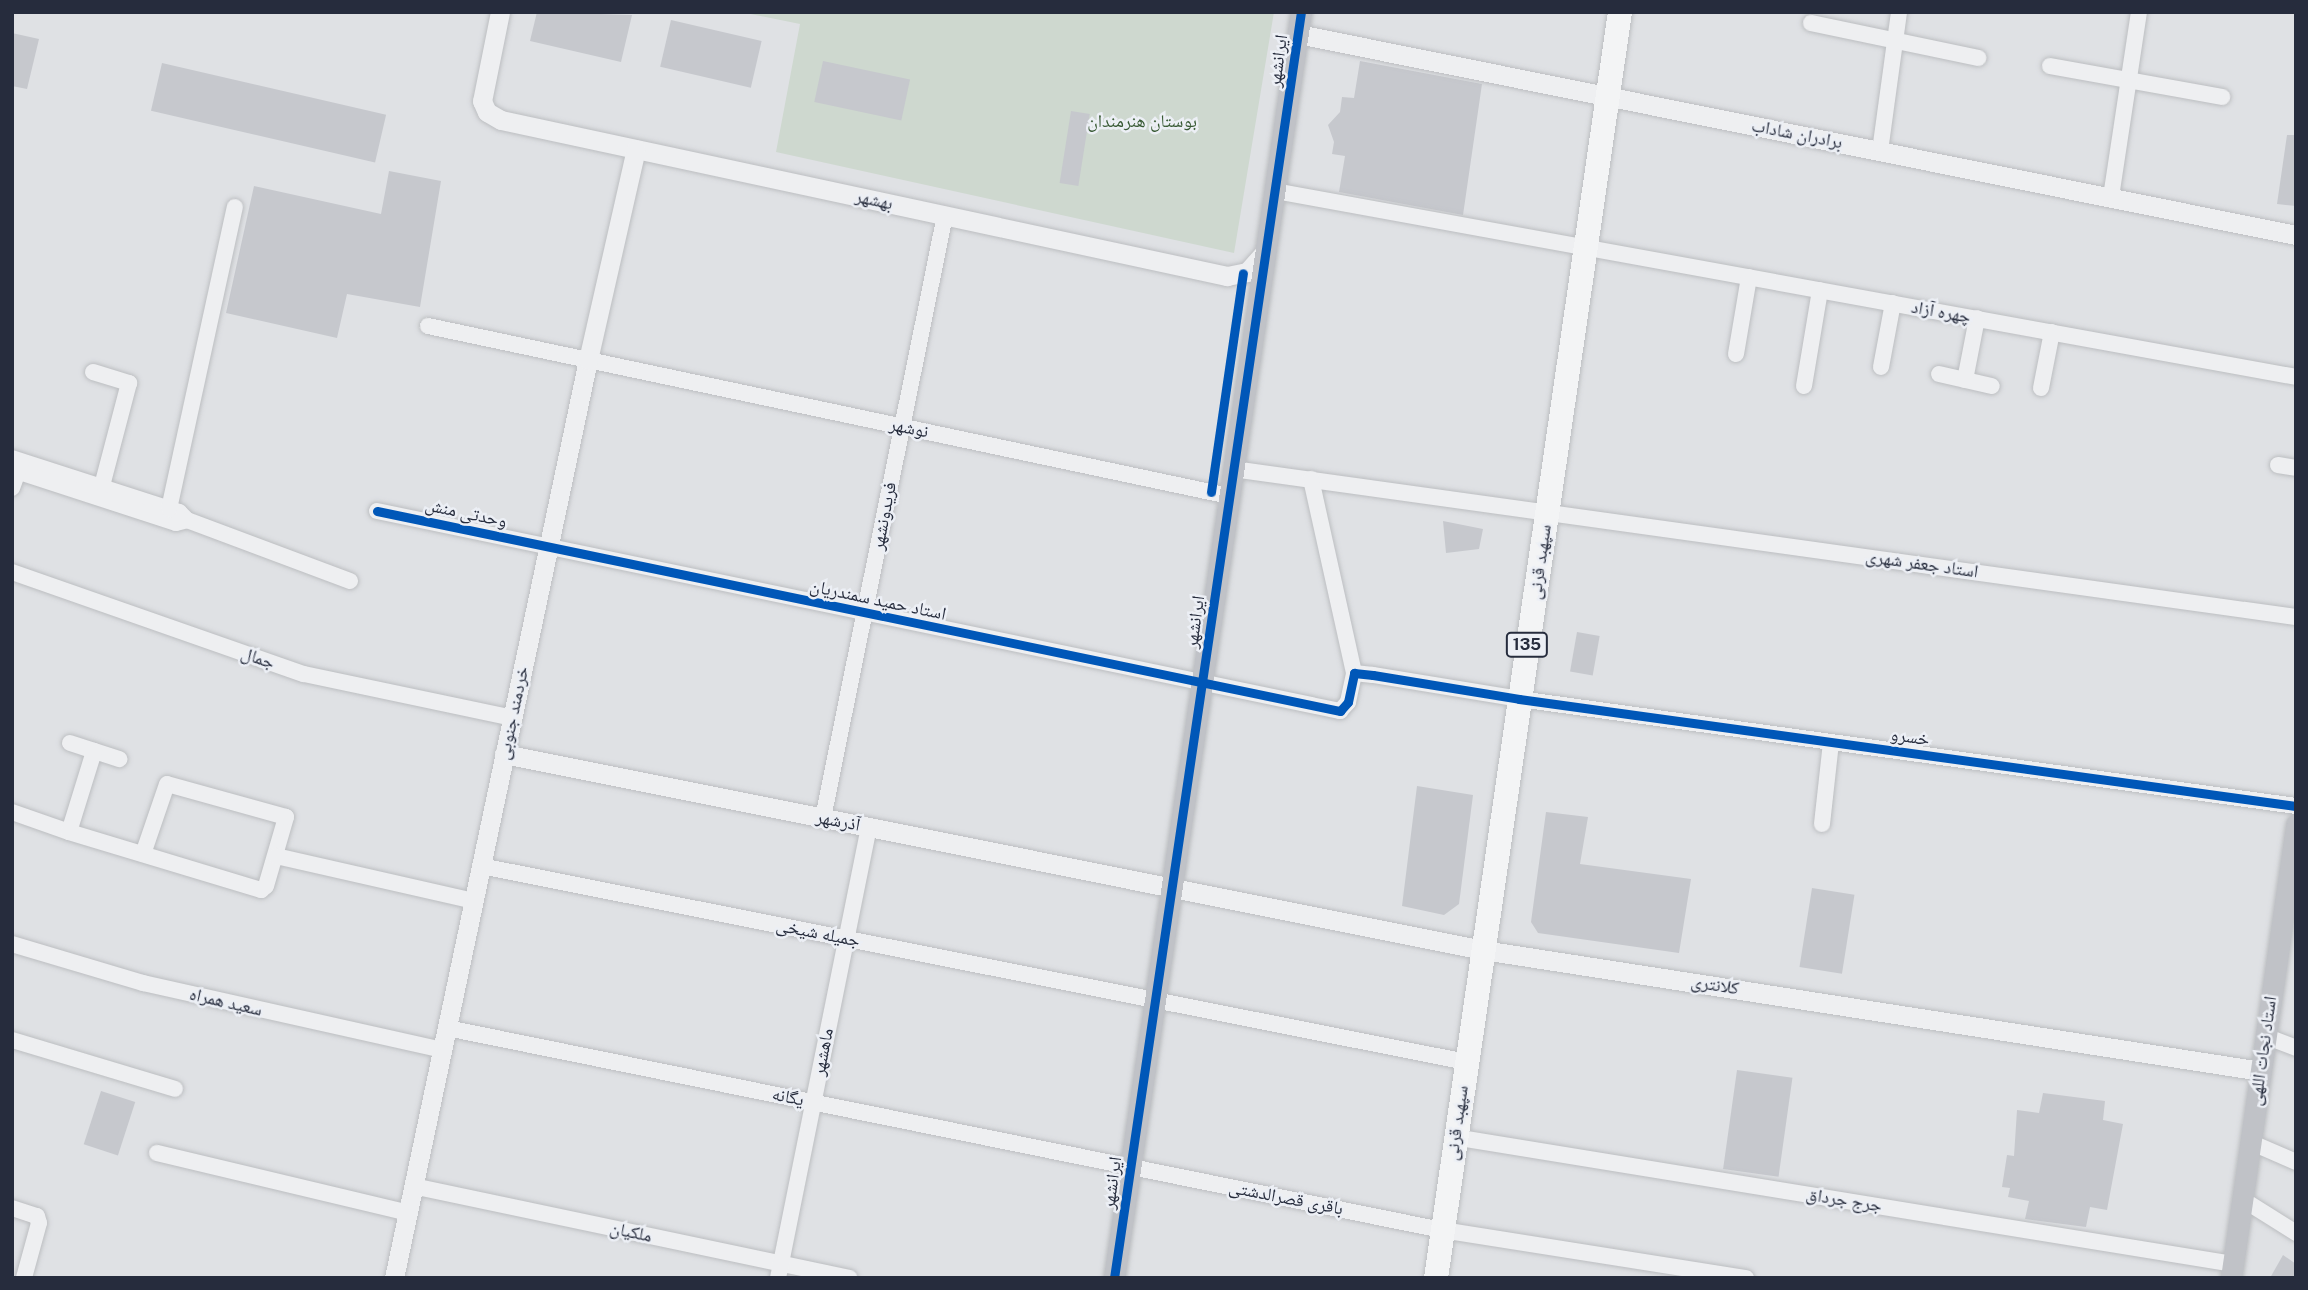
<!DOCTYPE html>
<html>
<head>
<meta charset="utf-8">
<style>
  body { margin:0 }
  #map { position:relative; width:2308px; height:1290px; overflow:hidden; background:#dfe1e4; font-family:"Public Sans","Noto Naskh Arabic",sans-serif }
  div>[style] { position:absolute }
  .green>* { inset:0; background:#ced8cf }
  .building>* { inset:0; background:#c6c8cd; transform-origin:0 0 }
  .roads { filter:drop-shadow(0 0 2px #bcbec1) drop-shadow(0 0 2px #bcbec1) }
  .minor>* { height:16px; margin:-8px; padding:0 8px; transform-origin:8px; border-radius:8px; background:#eeeff1 }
  .tertiary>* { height:19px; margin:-9.5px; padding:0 9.5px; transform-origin:9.5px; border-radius:9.5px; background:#eeeff1 }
  .secondary>* { height:21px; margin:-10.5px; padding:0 10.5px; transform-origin:10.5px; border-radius:10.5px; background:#c0c2c7 }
  .primary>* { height:24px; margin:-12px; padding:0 12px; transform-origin:12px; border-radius:12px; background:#f3f4f5 }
  .cycleway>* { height:9px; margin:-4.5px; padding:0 4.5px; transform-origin:4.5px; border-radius:4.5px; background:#0057b8 }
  span { translate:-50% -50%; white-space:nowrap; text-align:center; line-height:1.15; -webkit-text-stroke:5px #eceff5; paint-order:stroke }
  .shield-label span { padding:2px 5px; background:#eceff5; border:2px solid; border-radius:5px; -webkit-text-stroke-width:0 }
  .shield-label { font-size:16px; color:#262c3d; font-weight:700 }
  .street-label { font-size:18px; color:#262c3d }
  .park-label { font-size:18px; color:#375933 }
  .frame { position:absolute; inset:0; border:14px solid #262c3d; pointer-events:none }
</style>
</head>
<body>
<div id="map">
  <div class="green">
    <div style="clip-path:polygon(741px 12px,1274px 12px,1234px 253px,776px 152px,800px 24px)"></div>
  </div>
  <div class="building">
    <div style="clip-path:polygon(537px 12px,632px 15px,621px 62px,530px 41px)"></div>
    <div style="left:671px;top:20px;width:93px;height:48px;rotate:13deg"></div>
    <div style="clip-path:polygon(12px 33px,39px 39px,27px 89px,12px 86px)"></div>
    <div style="left:823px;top:61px;width:89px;height:42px;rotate:12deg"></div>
    <div style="clip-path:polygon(1360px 61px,1482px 84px,1463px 215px,1339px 192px,1345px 156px,1332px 154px,1334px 142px,1328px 125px,1340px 112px,1342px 97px,1354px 98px)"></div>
    <div style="left:162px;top:63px;width:230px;height:49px;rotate:13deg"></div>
    <div style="left:1071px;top:111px;width:19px;height:73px;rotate:9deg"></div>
    <div style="clip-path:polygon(2287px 135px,2296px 135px,2296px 206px,2277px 204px)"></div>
    <div style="clip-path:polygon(389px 171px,441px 181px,420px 307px,347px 294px,337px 338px,226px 313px,254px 186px,381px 214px)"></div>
    <div style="clip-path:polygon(1443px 521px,1483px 529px,1479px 549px,1446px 553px)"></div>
    <div style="left:1577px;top:632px;width:23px;height:40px;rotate:10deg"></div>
    <div style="clip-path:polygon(1417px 786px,1473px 795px,1459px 904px,1444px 915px,1402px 906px)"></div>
    <div style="clip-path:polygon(1546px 812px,1588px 817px,1580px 864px,1691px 879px,1679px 953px,1538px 933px,1531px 922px)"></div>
    <div style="left:1812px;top:888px;width:43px;height:80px;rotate:9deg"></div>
    <div style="left:1737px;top:1070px;width:56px;height:100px;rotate:8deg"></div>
    <div style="left:101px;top:1091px;width:36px;height:56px;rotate:18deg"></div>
    <div style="clip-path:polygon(2043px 1093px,2105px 1101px,2103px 1120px,2123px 1124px,2107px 1210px,2090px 1207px,2086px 1227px,2025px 1219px,2029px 1201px,2008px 1197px,2010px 1188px,2002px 1187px,2007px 1155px,2014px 1156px,2017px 1110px,2039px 1113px)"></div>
    <div style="clip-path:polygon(2283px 1255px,2296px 1264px,2296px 1278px,2270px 1278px)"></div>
  </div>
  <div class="roads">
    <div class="minor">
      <div style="left:1811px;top:23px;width:171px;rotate:11.8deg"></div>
      <div style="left:2050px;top:66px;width:175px;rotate:10.2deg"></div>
      <div style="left:1880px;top:151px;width:140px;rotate:-82.2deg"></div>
      <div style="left:1275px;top:191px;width:1038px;rotate:10.32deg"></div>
      <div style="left:2111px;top:197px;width:187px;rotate:-81.4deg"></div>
      <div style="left:428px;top:326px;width:819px;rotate:11.98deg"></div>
      <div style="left:1736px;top:354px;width:78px;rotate:-80.4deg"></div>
      <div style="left:1881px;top:367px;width:65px;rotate:-79.4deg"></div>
      <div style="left:93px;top:372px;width:38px;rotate:17deg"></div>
      <div style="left:129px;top:383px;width:106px;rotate:104.7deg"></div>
      <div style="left:1939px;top:374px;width:54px;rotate:12.8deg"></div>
      <div style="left:1965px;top:380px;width:63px;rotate:-79deg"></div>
      <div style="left:1804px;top:386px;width:97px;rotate:-80.5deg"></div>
      <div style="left:2041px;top:388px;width:57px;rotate:-78.9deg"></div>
      <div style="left:12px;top:458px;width:176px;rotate:17.9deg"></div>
      <div style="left:179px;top:512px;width:11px;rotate:45deg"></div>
      <div style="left:187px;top:520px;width:174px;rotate:20.5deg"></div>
      <div style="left:2278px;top:465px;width:18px;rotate:9deg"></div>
      <div style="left:1233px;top:469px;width:1073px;rotate:7.93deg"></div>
      <div style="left:13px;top:470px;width:171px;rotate:18deg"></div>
      <div style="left:176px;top:523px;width:11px;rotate:-15deg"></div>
      <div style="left:1311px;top:479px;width:199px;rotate:77.5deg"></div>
      <div style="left:12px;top:488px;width:27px;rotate:-70deg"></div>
      <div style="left:169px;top:509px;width:309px;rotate:-77.7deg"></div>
      <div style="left:377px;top:511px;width:984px;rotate:11.73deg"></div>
      <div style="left:1340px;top:711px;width:12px;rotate:-48deg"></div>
      <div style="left:1348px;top:702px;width:30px;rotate:-78deg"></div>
      <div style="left:1354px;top:673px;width:19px;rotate:6deg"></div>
      <div style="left:1373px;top:675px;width:148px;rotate:9.3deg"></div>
      <div style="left:1519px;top:699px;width:784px;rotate:7.84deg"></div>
      <div style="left:12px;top:572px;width:309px;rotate:19.3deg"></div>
      <div style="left:304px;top:674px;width:213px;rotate:11.9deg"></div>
      <div style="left:70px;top:743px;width:52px;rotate:18.1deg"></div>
      <div style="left:12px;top:812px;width:60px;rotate:19.3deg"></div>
      <div style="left:69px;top:832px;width:201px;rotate:16.8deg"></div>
      <div style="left:261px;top:890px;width:6px;rotate:-39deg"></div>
      <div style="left:266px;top:886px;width:72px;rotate:-73.8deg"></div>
      <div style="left:286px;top:817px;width:123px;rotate:-164.5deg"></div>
      <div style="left:167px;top:784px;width:74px;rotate:108.9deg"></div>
      <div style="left:823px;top:818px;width:615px;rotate:-78.56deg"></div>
      <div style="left:1822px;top:824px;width:82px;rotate:-83.7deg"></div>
      <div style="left:69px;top:832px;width:85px;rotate:-72.8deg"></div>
      <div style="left:276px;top:856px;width:203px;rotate:12.8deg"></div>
      <div style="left:481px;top:866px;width:1004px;rotate:11.25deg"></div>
      <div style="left:12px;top:944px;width:137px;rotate:16.6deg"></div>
      <div style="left:143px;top:983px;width:306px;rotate:12.6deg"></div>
      <div style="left:447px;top:1028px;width:1015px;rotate:11.48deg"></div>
      <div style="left:1442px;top:1230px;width:308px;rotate:9deg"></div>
      <div style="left:2265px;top:1036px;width:33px;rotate:21deg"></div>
      <div style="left:12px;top:1040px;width:170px;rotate:16.7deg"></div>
      <div style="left:1454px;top:1137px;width:789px;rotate:9.26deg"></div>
      <div style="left:2250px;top:1142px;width:50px;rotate:23.5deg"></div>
      <div style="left:157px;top:1153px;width:258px;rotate:13.4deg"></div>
      <div style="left:413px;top:1186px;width:446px;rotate:11.9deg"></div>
      <div style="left:2242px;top:1199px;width:64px;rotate:32.2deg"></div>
      <div style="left:12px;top:1208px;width:26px;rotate:18deg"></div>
      <div style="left:37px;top:1216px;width:7px;rotate:74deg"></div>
      <div style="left:39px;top:1223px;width:57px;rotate:105.3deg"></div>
      <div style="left:778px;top:1278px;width:460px;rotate:-78.6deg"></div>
    </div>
    <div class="tertiary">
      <div style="left:500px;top:12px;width:91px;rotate:101.4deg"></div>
      <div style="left:482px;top:101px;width:12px;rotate:66deg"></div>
      <div style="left:487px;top:112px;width:16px;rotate:30deg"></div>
      <div style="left:501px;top:120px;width:743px;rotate:12.13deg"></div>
      <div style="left:1227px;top:276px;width:20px;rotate:-11deg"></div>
      <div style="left:1247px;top:272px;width:28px;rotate:-48deg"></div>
      <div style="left:1298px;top:34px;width:1018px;rotate:11.39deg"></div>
      <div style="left:504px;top:754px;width:998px;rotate:11.32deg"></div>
      <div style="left:1483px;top:950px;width:787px;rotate:8.84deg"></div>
      <div style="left:394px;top:1278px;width:938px;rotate:-78.07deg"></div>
      <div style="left:588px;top:360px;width:216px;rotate:-77.2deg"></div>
    </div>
    <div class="secondary">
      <div style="left:1114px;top:1278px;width:1280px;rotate:-81.6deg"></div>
      <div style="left:2231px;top:1278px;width:458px;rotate:-81.8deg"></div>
    </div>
    <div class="primary">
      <div style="left:1436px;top:1278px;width:1279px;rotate:-81.73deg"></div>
    </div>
  </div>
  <div class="cycleway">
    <div style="left:1211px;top:492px;width:221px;rotate:-81.7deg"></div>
    <div style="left:377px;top:511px;width:984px;rotate:11.73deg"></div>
    <div style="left:1340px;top:711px;width:12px;rotate:-48deg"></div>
    <div style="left:1348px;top:702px;width:30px;rotate:-78deg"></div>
    <div style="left:1354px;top:673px;width:19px;rotate:6deg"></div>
    <div style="left:1373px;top:675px;width:148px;rotate:9.3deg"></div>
    <div style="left:1519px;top:699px;width:784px;rotate:7.84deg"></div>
    <div style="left:1114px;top:1278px;width:1280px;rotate:-81.6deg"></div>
  </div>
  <div class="shield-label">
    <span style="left:1527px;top:645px">135</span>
  </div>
  <div class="street-label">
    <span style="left:1278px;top:61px;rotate:-82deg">ایرانشهر</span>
    <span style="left:1797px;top:134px;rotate:11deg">برادران شاداب</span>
    <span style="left:874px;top:200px;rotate:12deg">بهشهر</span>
    <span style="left:1941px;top:312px;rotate:10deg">چهره آزاد</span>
    <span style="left:909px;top:428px;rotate:12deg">نوشهر</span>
    <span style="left:466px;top:513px;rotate:12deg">وحدتی منش</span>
    <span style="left:884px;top:516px;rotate:-79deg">فریدونشهر</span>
    <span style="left:1540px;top:562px;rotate:-82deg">سپهبد قرنی</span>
    <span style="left:1922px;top:564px;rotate:8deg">استاد جعفر شهری</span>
    <span style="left:878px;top:600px;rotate:12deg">استاد حمید سمندریان</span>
    <span style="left:1195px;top:622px;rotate:-82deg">ایرانشهر</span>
    <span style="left:258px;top:658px;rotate:19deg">جمال</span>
    <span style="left:513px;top:713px;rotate:-78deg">خردمند جنوبی</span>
    <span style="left:1910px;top:737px;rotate:8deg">خسرو</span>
    <span style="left:838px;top:821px;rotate:11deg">آذرشهر</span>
    <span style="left:818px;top:933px;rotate:11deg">جمیله شیخی</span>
    <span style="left:1715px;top:985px;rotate:9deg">کلانتری</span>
    <span style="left:226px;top:1002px;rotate:13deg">سعید همراه</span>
    <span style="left:2263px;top:1051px;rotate:-82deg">استاد نجات اللهی</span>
    <span style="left:823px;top:1052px;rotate:-79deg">ماهشهر</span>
    <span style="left:788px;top:1097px;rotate:12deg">یگانه</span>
    <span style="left:1457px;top:1123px;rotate:-82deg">سپهبد قرنی</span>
    <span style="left:1112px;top:1183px;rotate:-82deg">ایرانشهر</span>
    <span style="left:1286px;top:1198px;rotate:11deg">باقری قصرالدشتی</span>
    <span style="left:1844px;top:1200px;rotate:9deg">جرج جرداق</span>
    <span style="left:631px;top:1232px;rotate:12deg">ملکیان</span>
  </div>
  <div class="park-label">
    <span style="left:1142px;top:121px">بوستان هنرمندان</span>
  </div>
  <div class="frame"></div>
</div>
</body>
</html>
